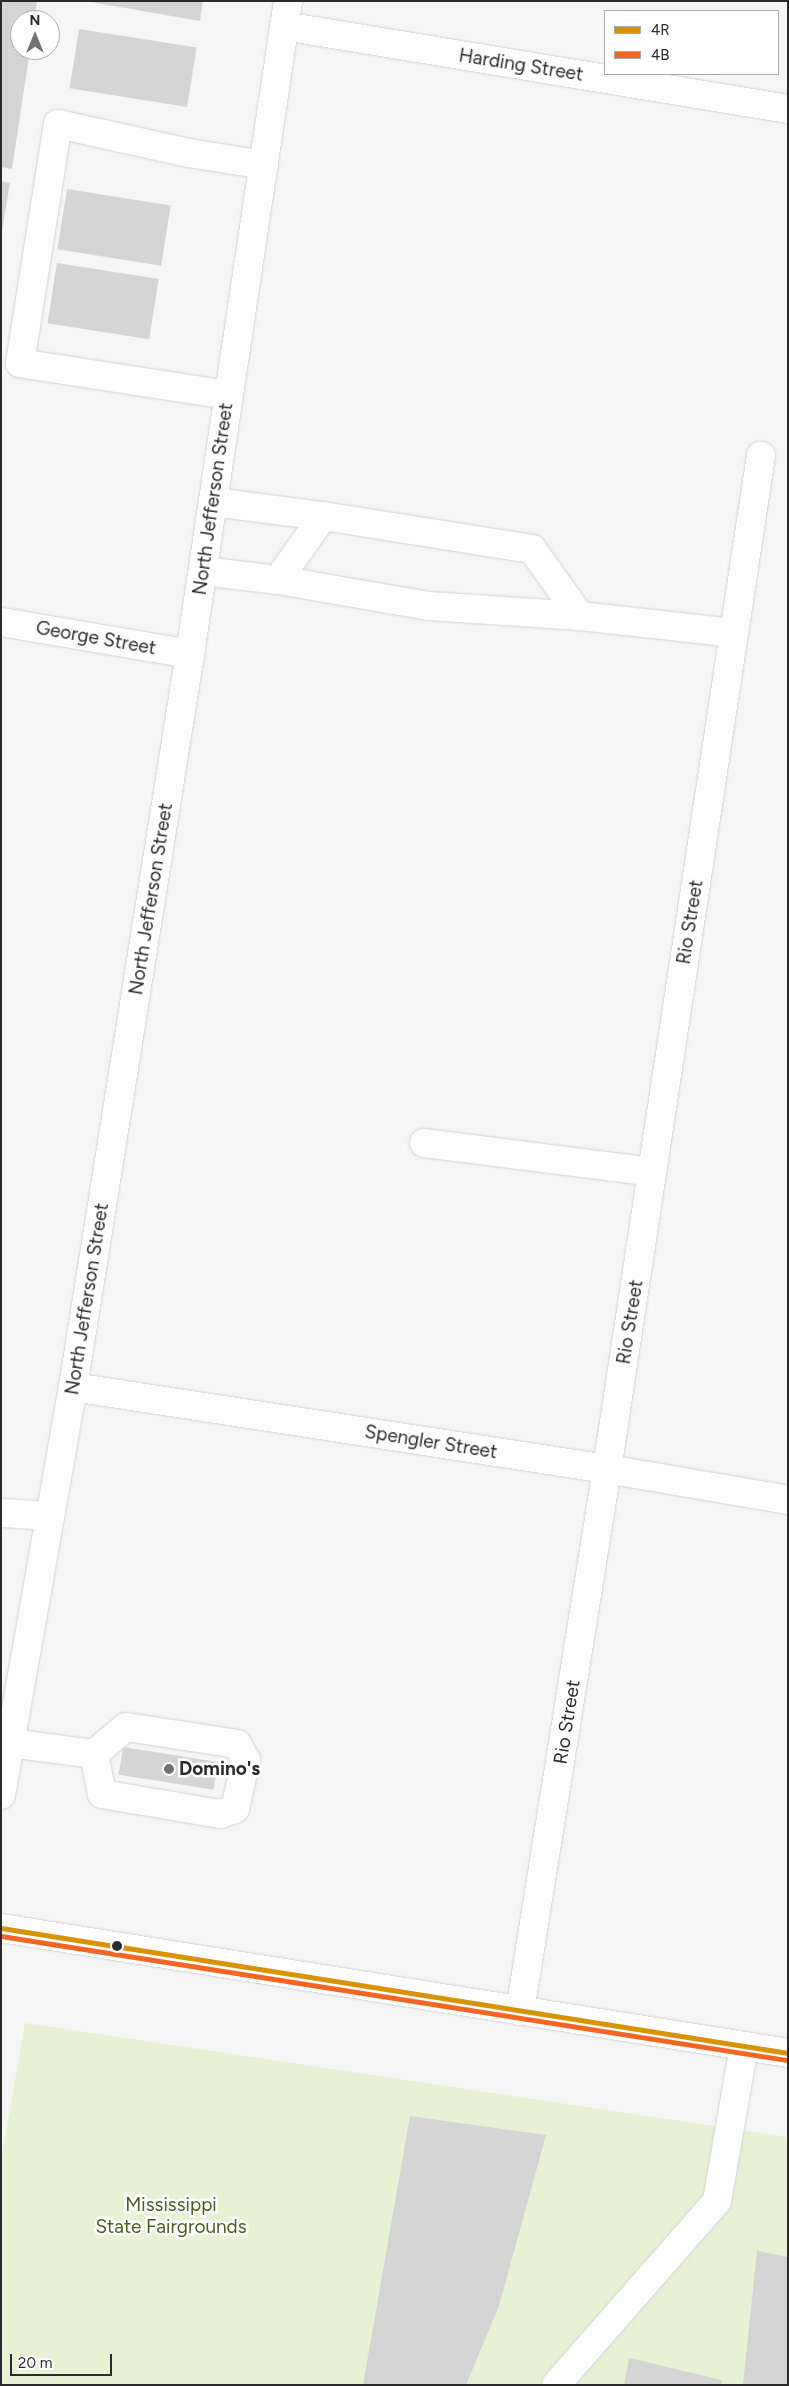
<!DOCTYPE html>
<html>
<head>
<meta charset="utf-8">
<style>
  body { margin:0 }
  #map { position:relative; width:789px; height:2386px; overflow:hidden; background:#f6f6f7; font-family:Figtree,sans-serif }
  div>[style] { position:absolute }
  .green>* { inset:0; background:#e8f1d3 }
  .building>* { inset:0; background:#d4d4d5; transform-origin:0 0 }
  .roads { filter:drop-shadow(0 0 1px #d2d2d2) drop-shadow(0 0 1px #d2d2d2) }
  .minor>* { height:28px; margin:-14px; padding:0 14px; transform-origin:14px; border-radius:14px; background:#fefefe }
  .bus-1>* { height:5px; margin:-2.5px; padding:0 2.5px; transform-origin:2.5px; border-radius:2.5px; background:#d89306 }
  .bus-2>* { height:5px; margin:-2.5px; padding:0 2.5px; transform-origin:2.5px; border-radius:2.5px; background:#f26522 }
  .dots>* { width:14px; height:14px; translate:-50% -50%; box-sizing:border-box; border:2px solid #fff; border-radius:50% }
  span { translate:-50% -50%; white-space:nowrap; text-align:center; line-height:1.15; -webkit-text-stroke:5px #fff; paint-order:stroke }
  .street-label { font-size:19px; color:#2a2a2a }
  .poi-label { font-size:19px; color:#2a2a2a; font-weight:700 }
  .left { translate:0 -50%; text-align:left }
  .park-label { font-size:19px; color:#4e5c22 }
  .frame { position:absolute; inset:0; border:2px solid #2a2a2a; pointer-events:none }
  .legend { position:absolute; left:604px; top:10px; width:175px; height:65px; box-sizing:border-box; background:#fff; border:1px solid #aaa; margin:0; padding:6px 9px; list-style:none; font-size:15px; color:#2a2a2a }
  .legend li { display:flex; align-items:center; gap:10px; height:25px }
  .legend b { width:25px; border:1px solid #aaa }
  .north { position:absolute; left:10px; top:10px; width:50px; height:50px; box-sizing:border-box; background:#fff; border:1px solid #aaa; border-radius:50%; rotate:0deg; font-size:14px; font-weight:700; line-height:20px; text-align:center; color:#2a2a2a }
  .north::after { content:''; display:block; margin:auto; width:18px; height:22px; background:#717172; clip-path:polygon(50% 0,100% 100%,50% 72%,0 100%) }
  .scale { position:absolute; left:10px; top:2354px; width:102px; height:22px; box-sizing:border-box; border:2px solid #2a2a2a; border-top:0; padding-left:6px; font-size:15px; line-height:18px; white-space:nowrap; color:#2a2a2a; -webkit-text-stroke:4px #fff; paint-order:stroke }
</style>
</head>
<body>
<div id="map">
  <div class="green">
    <div style="clip-path:polygon(25px 2023px,788px 2137px,788px 2385px,1px 2385px,1px 2161px)"></div>
  </div>
  <div class="building">
    <div style="clip-path:polygon(1px 1px,37px 1px,35px 20px,20px 20px,20px 50px,30px 50px,12px 169px,1px 167px)"></div>
    <div style="clip-path:polygon(85px 1px,203px 1px,200px 21px)"></div>
    <div style="left:79px;top:29px;width:119px;height:60px;rotate:9deg"></div>
    <div style="clip-path:polygon(1px 181px,10px 183px,2px 231px,1px 230px)"></div>
    <div style="left:67px;top:189px;width:105px;height:61px;rotate:9deg"></div>
    <div style="left:57px;top:263px;width:103px;height:61px;rotate:9deg"></div>
    <div style="left:123px;top:1747px;width:96px;height:28px;rotate:9deg"></div>
    <div style="clip-path:polygon(410px 2116px,546px 2135px,499px 2306px,466px 2385px,363px 2385px)"></div>
    <div style="clip-path:polygon(757px 2251px,788px 2257px,788px 2385px,743px 2385px)"></div>
    <div style="clip-path:polygon(629px 2358px,722px 2380px,721px 2385px,624px 2385px)"></div>
  </div>
  <div class="roads">
    <div class="minor">
      <div style="left:284px;top:26px;width:511px;rotate:9.35deg"></div>
      <div style="left:228px;top:395px;width:210px;rotate:-171.3deg"></div>
      <div style="left:20px;top:363px;width:242px;rotate:-81deg"></div>
      <div style="left:58px;top:124px;width:134px;rotate:12.5deg"></div>
      <div style="left:189px;top:153px;width:76px;rotate:9.1deg"></div>
      <div style="left:213px;top:502px;width:111px;rotate:7.3deg"></div>
      <div style="left:203px;top:571px;width:76px;rotate:6.8deg"></div>
      <div style="left:278px;top:580px;width:153px;rotate:9.8deg"></div>
      <div style="left:429px;top:606px;width:151px;rotate:3.8deg"></div>
      <div style="left:580px;top:616px;width:154px;rotate:6.3deg"></div>
      <div style="left:278px;top:580px;width:78px;rotate:-54.9deg"></div>
      <div style="left:323px;top:516px;width:212px;rotate:9deg"></div>
      <div style="left:532px;top:549px;width:82px;rotate:54.4deg"></div>
      <div style="left:1px;top:622px;width:192px;rotate:9.6deg"></div>
      <div style="left:424px;top:1143px;width:230px;rotate:7.2deg"></div>
      <div style="left:73px;top:1387px;width:540px;rotate:8.73deg"></div>
      <div style="left:607px;top:1469px;width:184px;rotate:9.7deg"></div>
      <div style="left:1px;top:1513px;width:49px;rotate:3.5deg"></div>
      <div style="left:10px;top:1743px;width:85px;rotate:7.5deg"></div>
      <div style="left:94px;top:1754px;width:42px;rotate:-40.2deg"></div>
      <div style="left:126px;top:1727px;width:112px;rotate:8.7deg"></div>
      <div style="left:237px;top:1744px;width:18px;rotate:61deg"></div>
      <div style="left:246px;top:1760px;width:50px;rotate:102.7deg"></div>
      <div style="left:235px;top:1809px;width:16px;rotate:162deg"></div>
      <div style="left:220px;top:1814px;width:120px;rotate:-170.4deg"></div>
      <div style="left:102px;top:1794px;width:41px;rotate:-101.3deg"></div>
      <div style="left:1px;top:1795px;width:414px;rotate:-80deg"></div>
      <div style="left:73px;top:1387px;width:742px;rotate:-80.93deg"></div>
      <div style="left:190px;top:654px;width:660px;rotate:-81.46deg"></div>
      <div style="left:1px;top:1928px;width:797px;rotate:9.02deg"></div>
      <div style="left:520px;top:2011px;width:549px;rotate:-80.88deg"></div>
      <div style="left:607px;top:1469px;width:1025px;rotate:-81.36deg"></div>
      <div style="left:556px;top:2385px;width:244px;rotate:-48.8deg"></div>
      <div style="left:717px;top:2201px;width:157px;rotate:-80.1deg"></div>
    </div>
  </div>
  <div class="bus-1">
    <div style="left:1px;top:1928px;width:797px;rotate:9.02deg"></div>
  </div>
  <div class="bus-2">
    <div style="left:1px;top:1936px;width:796px;rotate:8.97deg"></div>
  </div>
  <div class="dots">
    <div style="left:169px;top:1769px;background:#717172"></div>
    <div style="left:117px;top:1946px;background:#2a2a2a"></div>
  </div>
  <div class="street-label">
    <span style="left:521px;top:65px;rotate:9deg">Harding Street</span>
    <span style="left:213px;top:499px;rotate:-82deg">North Jefferson Street</span>
    <span style="left:96px;top:638px;rotate:10deg">George Street</span>
    <span style="left:151px;top:899px;rotate:-81deg">North Jefferson Street</span>
    <span style="left:690px;top:922px;rotate:-81deg">Rio Street</span>
    <span style="left:87px;top:1299px;rotate:-81deg">North Jefferson Street</span>
    <span style="left:630px;top:1322px;rotate:-81deg">Rio Street</span>
    <span style="left:431px;top:1442px;rotate:9deg">Spengler Street</span>
    <span style="left:567px;top:1722px;rotate:-81deg">Rio Street</span>
  </div>
  <div class="poi-label">
    <span class="left" style="left:179px;top:1769px">Domino's</span>
  </div>
  <div class="park-label">
    <span style="left:171px;top:2216px">Mississippi<br>State Fairgrounds</span>
  </div>
  <div class="frame"></div>
  <ul class="legend">
  <li><b style="height:6px;background:#d89306"></b>4R</li>
  <li><b style="height:6px;background:#f26522"></b>4B</li>
  </ul>
  <div class="north">N</div>
  <div class="scale">20 m</div>
</div>
</body>
</html>
